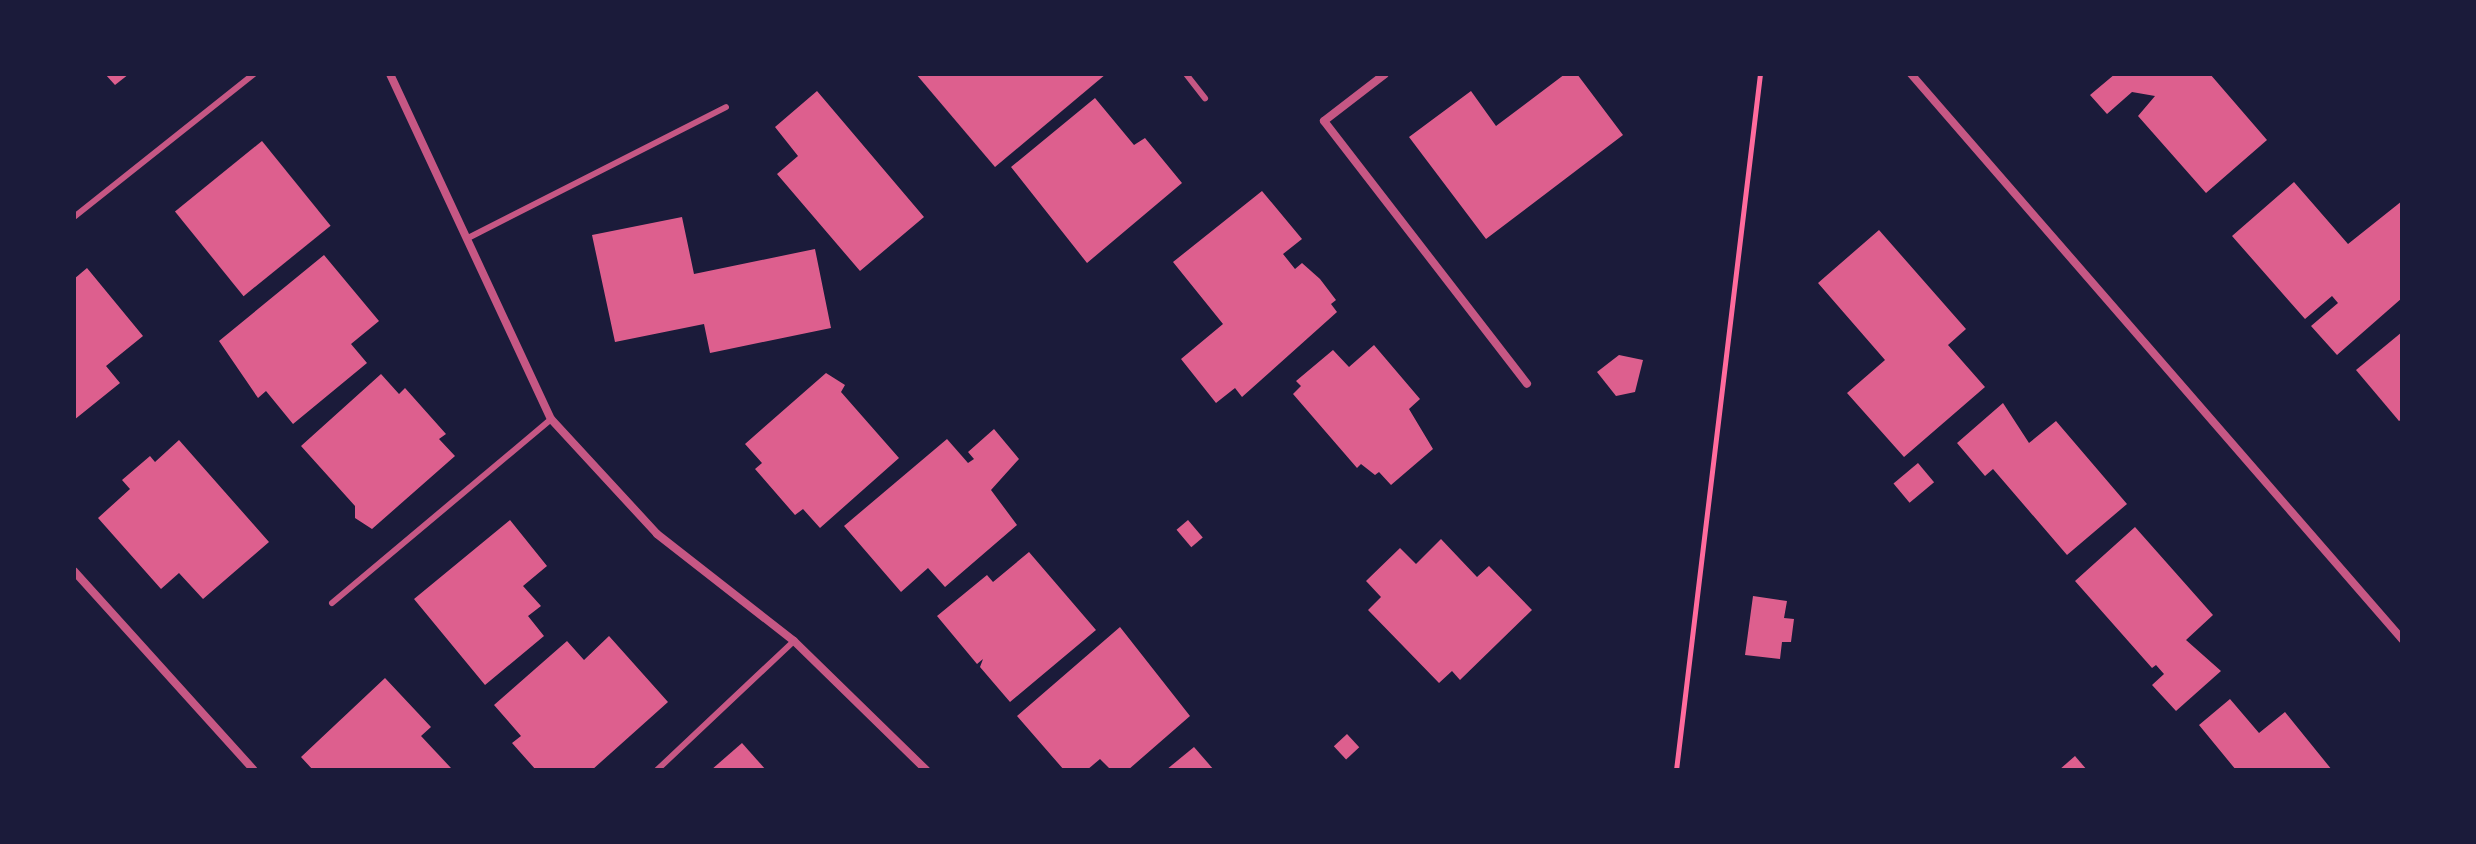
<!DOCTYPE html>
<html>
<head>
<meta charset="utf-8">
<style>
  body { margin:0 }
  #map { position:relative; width:2476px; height:844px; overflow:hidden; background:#1b1b3a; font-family:"Open Sans",sans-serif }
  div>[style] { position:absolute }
  .building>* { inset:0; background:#dd5f8e; transform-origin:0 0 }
  .path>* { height:5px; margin:-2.5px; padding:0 2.5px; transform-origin:2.5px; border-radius:2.5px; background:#ff6b9d }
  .service>* { height:6px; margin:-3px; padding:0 3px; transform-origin:3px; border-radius:3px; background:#c65784 }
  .minor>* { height:8px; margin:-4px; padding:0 4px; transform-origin:4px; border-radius:4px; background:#c65784 }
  span { translate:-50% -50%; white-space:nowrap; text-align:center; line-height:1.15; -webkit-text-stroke:7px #1b1b3a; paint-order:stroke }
  .frame { position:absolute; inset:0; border:76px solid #1b1b3a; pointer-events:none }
</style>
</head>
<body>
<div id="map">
  <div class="building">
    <div style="clip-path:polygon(105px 74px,129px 74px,115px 85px)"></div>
    <div style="clip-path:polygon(916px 74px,1106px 74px,995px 167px)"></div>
    <div style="clip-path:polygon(1565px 74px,1577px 74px,1623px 135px,1486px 239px,1409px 137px,1471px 91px,1496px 126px)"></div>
    <div style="clip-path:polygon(2115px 74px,2210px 74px,2267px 140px,2206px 193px,2138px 116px,2155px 96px,2132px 92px,2107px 114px,2090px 95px)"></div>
    <div style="clip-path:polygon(817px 91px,924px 217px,860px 271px,777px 174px,798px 156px,775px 127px)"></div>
    <div style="clip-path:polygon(1095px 98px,1134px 145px,1145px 138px,1182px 183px,1087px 263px,1011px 167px)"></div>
    <div style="left:262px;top:141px;width:109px;height:112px;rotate:51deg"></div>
    <div style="clip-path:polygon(2294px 182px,2348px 244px,2402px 201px,2402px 298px,2337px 355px,2311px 326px,2338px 303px,2332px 296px,2305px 319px,2232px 236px)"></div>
    <div style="clip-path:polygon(1262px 191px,1302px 239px,1283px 254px,1295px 269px,1302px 263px,1320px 279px,1336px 300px,1331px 304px,1337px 312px,1242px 397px,1235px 388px,1216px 403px,1181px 359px,1223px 324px,1173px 262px)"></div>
    <div style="clip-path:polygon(682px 217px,694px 274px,815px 249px,831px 328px,710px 353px,704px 324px,615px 342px,592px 235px)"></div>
    <div style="clip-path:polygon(1879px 230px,1966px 329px,1948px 345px,1985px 387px,1904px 457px,1847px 393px,1885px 360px,1818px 283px)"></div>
    <div style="clip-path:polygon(324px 255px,379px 321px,351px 344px,367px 363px,293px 424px,266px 391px,258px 398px,219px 341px)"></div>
    <div style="clip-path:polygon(87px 268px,143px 336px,106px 366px,120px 383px,74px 420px,74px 279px)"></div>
    <div style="clip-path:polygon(2402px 332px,2402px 419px,2399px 421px,2356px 370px)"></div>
    <div style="clip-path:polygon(1374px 345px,1420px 399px,1409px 409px,1433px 449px,1391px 485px,1379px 472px,1375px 475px,1361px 464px,1357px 468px,1293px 394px,1301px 386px,1296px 381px,1333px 350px,1349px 367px)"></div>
    <div style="clip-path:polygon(1619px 355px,1643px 360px,1635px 392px,1616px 396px,1597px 372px)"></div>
    <div style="clip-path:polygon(826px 373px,845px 385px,841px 392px,899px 458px,820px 528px,803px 509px,795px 515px,755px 469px,762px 463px,745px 444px)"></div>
    <div style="clip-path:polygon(381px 374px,399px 394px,405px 388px,446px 434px,439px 439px,455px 456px,372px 529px,355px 518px,355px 506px,301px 446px)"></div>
    <div style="clip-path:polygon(2003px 403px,2029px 443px,2056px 421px,2127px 504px,2067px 555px,1993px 469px,1985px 476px,1957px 443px)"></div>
    <div style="clip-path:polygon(994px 429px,1019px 459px,991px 490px,1017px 525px,945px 587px,928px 568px,901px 592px,844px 526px,947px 439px,968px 463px,974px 459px,968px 452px)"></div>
    <div style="clip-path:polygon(179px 440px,269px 542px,203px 599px,179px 573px,161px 589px,98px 518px,130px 489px,122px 480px,150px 456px,155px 462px)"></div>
    <div style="left:1918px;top:463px;width:25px;height:32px;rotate:50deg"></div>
    <div style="clip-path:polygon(510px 520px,547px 566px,523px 586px,541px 606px,528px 616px,544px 636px,485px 685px,414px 599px)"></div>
    <div style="left:1188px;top:520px;width:23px;height:15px;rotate:50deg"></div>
    <div style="clip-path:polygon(2135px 527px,2213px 615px,2186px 640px,2221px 671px,2176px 711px,2152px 685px,2164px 674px,2156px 665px,2152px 668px,2075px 581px)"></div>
    <div style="clip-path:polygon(1441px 539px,1477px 577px,1489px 566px,1532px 610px,1460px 680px,1452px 671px,1439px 683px,1368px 610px,1381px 597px,1366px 581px,1400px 548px,1416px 564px)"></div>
    <div style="clip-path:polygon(1029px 552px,1096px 630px,1010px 702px,980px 667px,983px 659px,977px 664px,937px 616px,987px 575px,993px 582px)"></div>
    <div style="clip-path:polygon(1753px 596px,1787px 601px,1784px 618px,1794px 619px,1791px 642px,1782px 642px,1780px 659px,1745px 655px)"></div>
    <div style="clip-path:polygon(1120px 627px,1190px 716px,1128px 770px,1111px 770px,1100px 759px,1087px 770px,1064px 770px,1017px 716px)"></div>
    <div style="clip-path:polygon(609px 636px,668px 702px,592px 770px,536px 770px,512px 743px,521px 736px,494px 705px,567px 641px,584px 660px)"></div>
    <div style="clip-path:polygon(385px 678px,431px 727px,421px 736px,451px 768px,313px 770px,301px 757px)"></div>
    <div style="clip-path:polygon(2230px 699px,2259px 733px,2285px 712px,2332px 770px,2236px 770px,2199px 725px)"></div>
    <div style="left:1347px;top:734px;width:18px;height:18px;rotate:47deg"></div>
    <div style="clip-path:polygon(742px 743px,766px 770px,711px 770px)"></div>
    <div style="clip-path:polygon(1194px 747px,1214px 770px,1166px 770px)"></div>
    <div style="clip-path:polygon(2075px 756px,2087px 770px,2059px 770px)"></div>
  </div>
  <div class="path">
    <div style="left:1676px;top:770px;width:701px;rotate:-83.12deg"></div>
  </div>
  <div class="service">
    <div style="left:1186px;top:74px;width:31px;rotate:52deg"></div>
    <div style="left:74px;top:217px;width:230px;rotate:-38.5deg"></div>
    <div style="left:470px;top:237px;width:287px;rotate:-26.9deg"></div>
    <div style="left:332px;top:603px;width:286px;rotate:-40deg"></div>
    <div style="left:657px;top:770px;width:188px;rotate:-43.3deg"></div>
  </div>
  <div class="minor">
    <div style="left:390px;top:74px;width:381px;rotate:65deg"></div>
    <div style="left:551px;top:419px;width:156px;rotate:47.3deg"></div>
    <div style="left:657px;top:534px;width:174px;rotate:38deg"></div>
    <div style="left:794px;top:641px;width:185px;rotate:44.3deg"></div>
    <div style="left:1385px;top:74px;width:77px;rotate:142.4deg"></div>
    <div style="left:1324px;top:121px;width:332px;rotate:52.3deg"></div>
    <div style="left:1911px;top:74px;width:749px;rotate:49.01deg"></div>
    <div style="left:74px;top:571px;width:268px;rotate:47.9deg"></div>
  </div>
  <div class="frame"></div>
</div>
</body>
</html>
